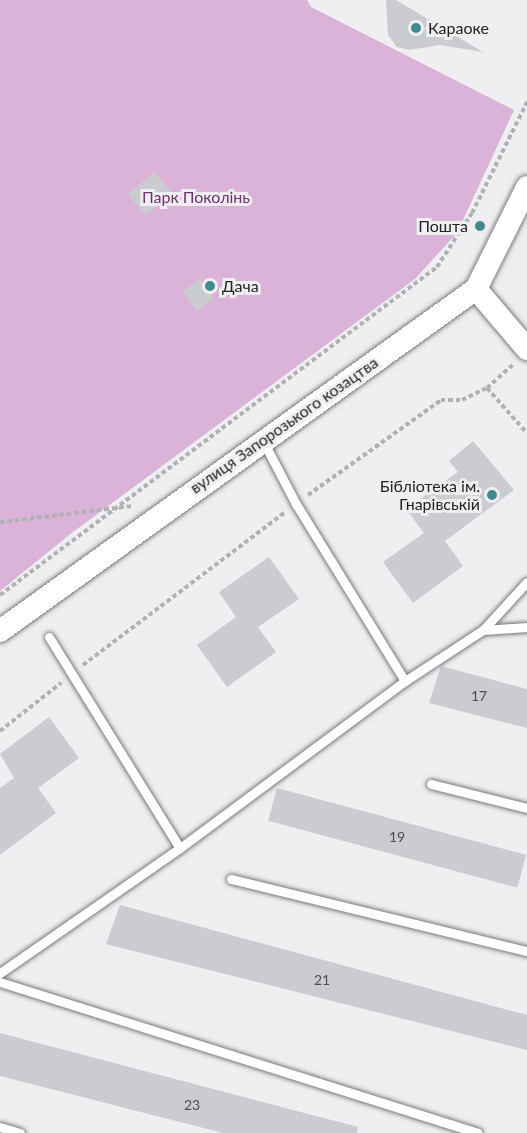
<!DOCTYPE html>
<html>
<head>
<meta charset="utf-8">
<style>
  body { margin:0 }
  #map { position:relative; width:527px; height:1133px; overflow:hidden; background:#efeff2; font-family:Lato,sans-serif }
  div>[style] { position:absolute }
  .green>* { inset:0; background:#dbb3d9 }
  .building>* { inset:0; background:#cbccd0; transform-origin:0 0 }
  .path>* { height:4px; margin-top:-2px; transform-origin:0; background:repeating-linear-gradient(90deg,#b1b1b3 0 4.5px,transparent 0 7.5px) }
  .roads { filter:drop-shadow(0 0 2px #7a797d) drop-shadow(0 0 2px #7a797d) }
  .service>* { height:9px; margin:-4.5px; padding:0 4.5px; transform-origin:4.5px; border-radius:4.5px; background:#fff }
  .tertiary>* { height:22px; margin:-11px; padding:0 11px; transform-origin:11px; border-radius:11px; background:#fff }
  .dots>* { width:16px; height:16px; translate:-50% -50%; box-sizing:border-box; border:3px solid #efeff2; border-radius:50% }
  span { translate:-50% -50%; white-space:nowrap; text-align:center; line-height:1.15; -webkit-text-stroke:6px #efeff2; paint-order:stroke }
  .number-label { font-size:14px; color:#4d4d4f }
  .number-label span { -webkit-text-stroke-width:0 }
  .poi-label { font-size:16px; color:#232324 }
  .left { translate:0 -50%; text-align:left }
  .right { translate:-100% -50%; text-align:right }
  .park-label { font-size:16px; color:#722f71 }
  .street-label { font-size:16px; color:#232324 }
</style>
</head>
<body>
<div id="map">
  <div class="green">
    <div style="clip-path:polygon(0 0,307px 0,311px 7px,514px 110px,457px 233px,415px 279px,73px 532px,0 591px)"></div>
  </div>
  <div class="building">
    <div style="clip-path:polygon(386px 0,396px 0,483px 52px,440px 45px,409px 50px,397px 47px,388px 35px)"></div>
    <div style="left:155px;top:172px;width:28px;height:35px;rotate:51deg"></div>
    <div style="left:200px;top:279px;width:24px;height:21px;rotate:55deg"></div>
    <div style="clip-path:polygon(473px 441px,514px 490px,445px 541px,463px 566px,413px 603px,383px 562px,424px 533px,406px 509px,458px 472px,449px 461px)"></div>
    <div style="clip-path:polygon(269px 557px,299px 599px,258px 627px,276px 652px,227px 687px,197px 645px,236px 617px,219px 592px)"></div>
    <div style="clip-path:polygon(441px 666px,527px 689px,527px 728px,429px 703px)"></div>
    <div style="clip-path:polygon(49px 717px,79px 758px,38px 788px,56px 813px,0 855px,0 788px,14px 778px,0 754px)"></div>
    <div style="left:277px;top:788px;width:258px;height:34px;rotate:15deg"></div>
    <div style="clip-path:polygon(120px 905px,527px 1015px,527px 1050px,106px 944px)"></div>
    <div style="clip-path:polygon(0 1033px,358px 1127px,357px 1133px,223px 1133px,0 1076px)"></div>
  </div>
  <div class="path">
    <div style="left:487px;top:388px;width:60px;rotate:48.4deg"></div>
    <div style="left:308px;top:495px;width:163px;rotate:-35.5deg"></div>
    <div style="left:441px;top:400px;width:21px"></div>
    <div style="left:462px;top:400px;width:28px;rotate:-26deg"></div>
    <div style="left:487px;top:388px;width:36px;rotate:-42deg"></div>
    <div style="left:0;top:522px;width:134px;rotate:-6.9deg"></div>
    <div style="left:0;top:595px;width:546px;rotate:-36.89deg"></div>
    <div style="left:437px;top:267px;width:64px;rotate:-57.1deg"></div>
    <div style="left:472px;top:213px;width:124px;rotate:-63.6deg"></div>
    <div style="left:83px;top:665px;width:253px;rotate:-37.1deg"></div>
    <div style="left:0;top:731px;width:78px;rotate:-38.2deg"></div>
  </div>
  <div class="roads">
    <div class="service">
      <div style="left:264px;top:443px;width:69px;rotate:62.3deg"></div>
      <div style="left:296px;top:504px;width:208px;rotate:58.4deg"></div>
      <div style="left:483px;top:630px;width:44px;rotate:-3.9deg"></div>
      <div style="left:49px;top:637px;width:248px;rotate:58.2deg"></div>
      <div style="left:431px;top:784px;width:99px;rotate:14deg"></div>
      <div style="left:231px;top:879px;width:305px;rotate:13.7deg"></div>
      <div style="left:0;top:973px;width:219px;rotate:-34.8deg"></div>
      <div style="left:180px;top:848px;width:280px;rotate:-36.6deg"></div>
      <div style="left:405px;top:681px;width:93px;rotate:-33.2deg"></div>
      <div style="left:483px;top:630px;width:65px;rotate:-47.5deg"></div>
      <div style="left:0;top:982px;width:501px;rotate:17.53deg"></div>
      <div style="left:0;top:1127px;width:21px;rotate:17deg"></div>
    </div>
    <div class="tertiary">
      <div style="left:476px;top:289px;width:79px;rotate:49.6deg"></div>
      <div style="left:0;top:631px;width:586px;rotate:-35.7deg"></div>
      <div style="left:476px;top:289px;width:114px;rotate:-63.4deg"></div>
    </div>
  </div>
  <div class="dots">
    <div style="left:416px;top:28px;background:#42898e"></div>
    <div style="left:480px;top:226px;background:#42898e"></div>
    <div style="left:210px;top:286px;background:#42898e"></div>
    <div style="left:492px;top:495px;background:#42898e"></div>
  </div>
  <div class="number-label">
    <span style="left:479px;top:696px">17</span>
    <span style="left:397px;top:837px">19</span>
    <span style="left:322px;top:980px">21</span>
    <span style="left:192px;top:1105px">23</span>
  </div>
  <div class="poi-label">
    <span class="left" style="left:428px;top:28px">Караоке</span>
    <span class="right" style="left:468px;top:226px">Пошта</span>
    <span class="left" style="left:222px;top:286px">Дача</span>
    <span class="right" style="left:480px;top:495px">Бібліотека ім.<br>Гнарівській</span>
  </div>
  <div class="park-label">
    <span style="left:196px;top:197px">Парк Поколінь</span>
  </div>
  <div class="street-label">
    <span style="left:284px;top:425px;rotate:-35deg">вулиця Запорозького козацтва</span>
  </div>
</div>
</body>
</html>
